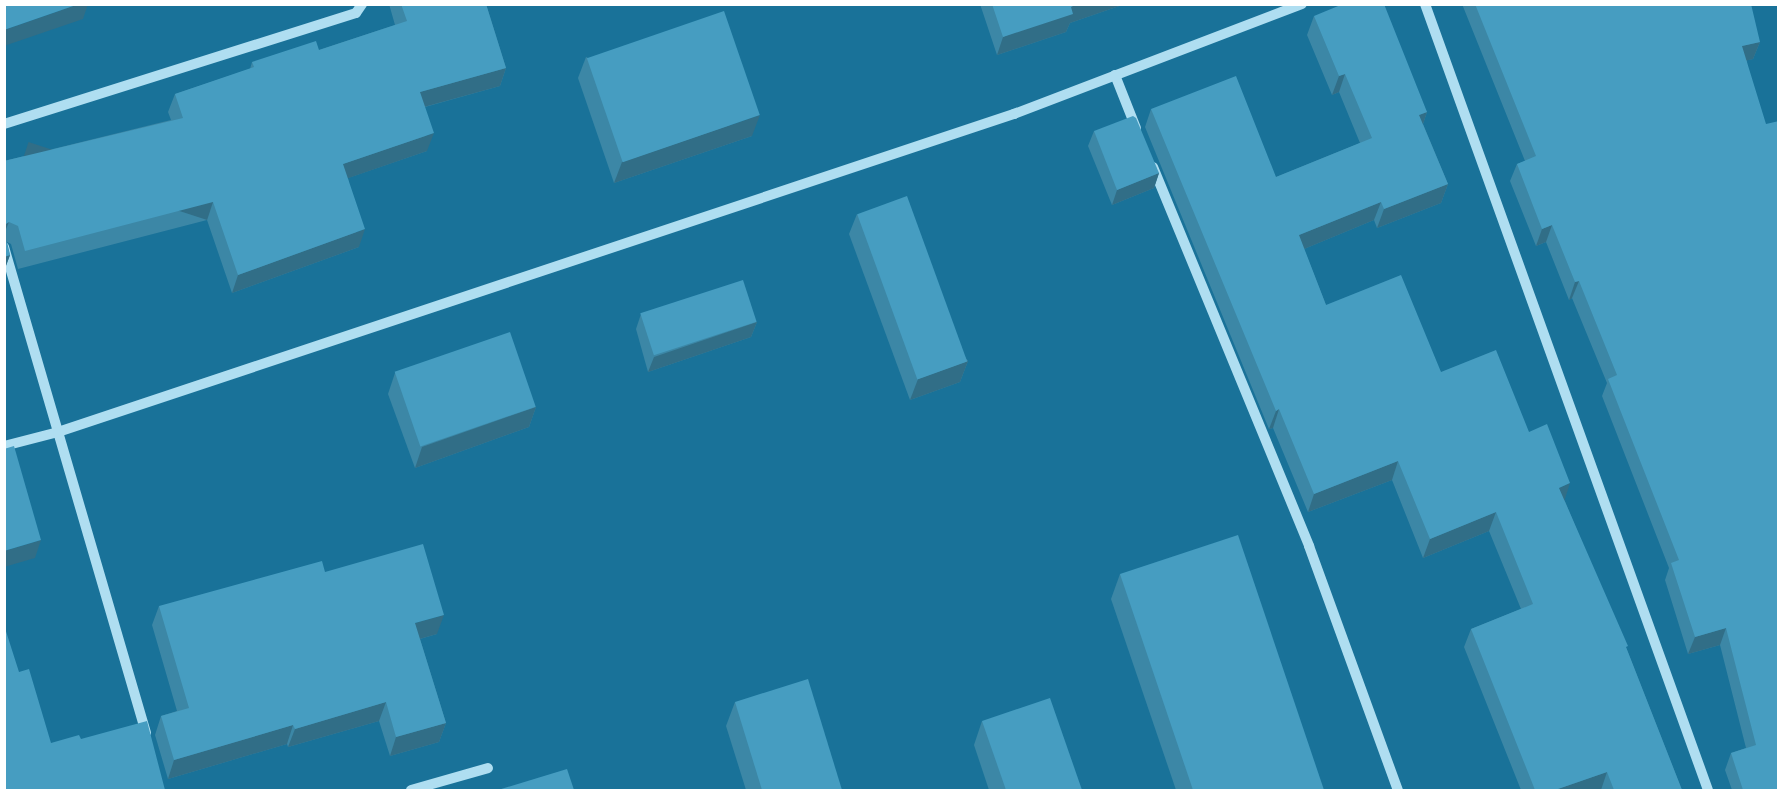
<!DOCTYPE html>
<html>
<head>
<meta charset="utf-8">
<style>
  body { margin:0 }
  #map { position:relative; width:1783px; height:795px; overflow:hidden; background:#197299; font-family:"DejaVu Sans",sans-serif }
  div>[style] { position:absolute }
  .minor>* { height:10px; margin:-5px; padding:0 5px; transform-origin:5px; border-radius:5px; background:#afdef1 }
  .wall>* { inset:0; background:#3c87a6 }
  .shaded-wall>* { inset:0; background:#316e87; transform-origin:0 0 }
  .building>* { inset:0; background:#469dc1; transform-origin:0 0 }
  span { translate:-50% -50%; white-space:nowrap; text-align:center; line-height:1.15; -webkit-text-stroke:5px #197299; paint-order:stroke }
  .frame { position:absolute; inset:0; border:6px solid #fff; pointer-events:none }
</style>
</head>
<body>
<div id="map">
  <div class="minor">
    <div style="left:1425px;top:4px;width:835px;rotate:70.2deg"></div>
    <div style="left:1115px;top:75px;width:57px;rotate:68.4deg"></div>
    <div style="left:4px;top:124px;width:369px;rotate:-17.5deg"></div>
    <div style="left:356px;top:13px;width:11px;rotate:-56deg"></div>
    <div style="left:1153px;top:167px;width:410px;rotate:67.6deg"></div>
    <div style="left:1309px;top:546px;width:260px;rotate:70deg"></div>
    <div style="left:4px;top:247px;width:506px;rotate:73.71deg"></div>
    <div style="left:4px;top:446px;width:56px;rotate:-14.5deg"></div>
    <div style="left:58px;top:432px;width:1008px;rotate:-18.4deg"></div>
    <div style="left:1014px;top:114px;width:308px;rotate:-20.9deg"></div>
    <div style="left:411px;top:790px;width:80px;rotate:-15.9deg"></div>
  </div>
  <div class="wall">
    <div style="clip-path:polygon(389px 4px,486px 4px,506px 68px,500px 86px,425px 107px,427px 151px,348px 178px,359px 247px,232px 293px,207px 220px,18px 269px,11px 244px,7px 242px,10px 255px,4px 271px,4px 161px,171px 120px,168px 112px,175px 94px,250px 69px,252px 62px,319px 50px,395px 25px)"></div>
    <div style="clip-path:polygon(980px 4px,1125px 4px,1070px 23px,1066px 32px,997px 55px)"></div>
    <div style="clip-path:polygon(1462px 4px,1730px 4px,1760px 42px,1753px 59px,1747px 60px,1779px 790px,1732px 790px,1725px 770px,1731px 753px,1746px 748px,1720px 645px,1688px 654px,1665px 580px,1669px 568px,1602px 396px,1607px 383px,1572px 298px,1569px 300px,1546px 242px,1536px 246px,1510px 181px,1517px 164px,1525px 161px)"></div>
    <div style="clip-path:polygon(1314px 16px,1427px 112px,1423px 124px,1448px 184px,1441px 203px,1377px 228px,1374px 220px,1304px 249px,1326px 305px,1441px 372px,1529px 432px,1564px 499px,1627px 650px,1682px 790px,1521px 790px,1464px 647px,1471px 629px,1521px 609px,1489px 531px,1423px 558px,1392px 480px,1308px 512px,1273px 428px,1269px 429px,1145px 127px,1151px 109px,1276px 177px,1360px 143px,1339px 92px,1332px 95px,1307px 35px)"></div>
    <div style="clip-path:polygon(586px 57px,752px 136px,614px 183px,578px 78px)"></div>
    <div style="clip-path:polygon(1094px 131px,1159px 173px,1154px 188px,1112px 205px,1088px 146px)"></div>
    <div style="clip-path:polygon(857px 214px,968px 361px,960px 382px,910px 400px,849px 234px)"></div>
    <div style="clip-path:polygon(641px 314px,757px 322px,751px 337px,648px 372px,636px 329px)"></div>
    <div style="clip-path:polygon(395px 373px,536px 407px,529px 427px,415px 468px,388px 394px)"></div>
    <div style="clip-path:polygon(1120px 574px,1324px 790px,1176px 790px,1111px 599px)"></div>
    <div style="clip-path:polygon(159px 606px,437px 634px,420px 639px,446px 723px,439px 742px,390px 756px,379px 721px,288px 747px,287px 744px,168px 779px,155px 735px,161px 716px,177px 711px,152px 625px)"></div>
    <div style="clip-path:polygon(735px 702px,842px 790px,746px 790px,726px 726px)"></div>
    <div style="clip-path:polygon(982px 721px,1082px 790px,989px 790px,974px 745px)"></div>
  </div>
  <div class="shaded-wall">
    <div style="clip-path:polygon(79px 4px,88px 4px,83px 19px,4px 46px,4px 30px)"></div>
    <div style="clip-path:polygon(1077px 4px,1125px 4px,1070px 23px,1066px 32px,997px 55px,1003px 37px)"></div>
    <div style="clip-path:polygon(1760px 42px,1753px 59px,1736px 63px,1742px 46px)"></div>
    <div style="clip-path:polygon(506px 68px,500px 86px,413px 110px,420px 92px)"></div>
    <div style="clip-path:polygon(1345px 74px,1339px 92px,1332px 95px,1339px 76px)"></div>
    <div style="clip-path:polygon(1427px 112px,1421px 130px,1419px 115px)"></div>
    <div style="clip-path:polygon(760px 115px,752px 136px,614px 183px,622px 162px)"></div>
    <div style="clip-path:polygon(434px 133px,427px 151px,337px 182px,343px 164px)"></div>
    <div style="clip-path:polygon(1159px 173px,1154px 188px,1112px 205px,1117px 190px)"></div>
    <div style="clip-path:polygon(1448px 184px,1441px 203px,1377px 228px,1384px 209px)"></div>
    <div style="left:213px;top:202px;width:19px;height:194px;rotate:108deg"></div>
    <div style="clip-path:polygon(1381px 202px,1374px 220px,1292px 254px,1299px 235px)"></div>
    <div style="clip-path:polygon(9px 222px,4px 234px,4px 225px)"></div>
    <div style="clip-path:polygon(1552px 225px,1546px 242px,1536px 246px,1542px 229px)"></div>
    <div style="clip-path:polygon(365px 229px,359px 247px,232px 293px,238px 275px)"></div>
    <div style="clip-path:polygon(10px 255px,4px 271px,4px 257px)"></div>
    <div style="clip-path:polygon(1579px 281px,1572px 298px,1569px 300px,1575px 282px)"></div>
    <div style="clip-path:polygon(757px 322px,751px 337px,648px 372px,654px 357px)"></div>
    <div style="clip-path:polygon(968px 361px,960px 382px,910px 400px,918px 379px)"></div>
    <div style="clip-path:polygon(536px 407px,529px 427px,415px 468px,422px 447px)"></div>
    <div style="clip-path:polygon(1279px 409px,1273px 428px,1269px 429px,1276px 411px)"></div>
    <div style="clip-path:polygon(1398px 461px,1392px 480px,1308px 512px,1314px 494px)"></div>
    <div style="clip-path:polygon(1570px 483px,1564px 502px,1559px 488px)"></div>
    <div style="clip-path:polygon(1496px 512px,1489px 531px,1423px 558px,1430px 539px)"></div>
    <div style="clip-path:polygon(41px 540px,35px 558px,4px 567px,4px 551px)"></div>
    <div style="clip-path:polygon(444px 615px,437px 634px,409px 642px,415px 623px)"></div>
    <div style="clip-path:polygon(1726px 628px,1720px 645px,1688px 654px,1695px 637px)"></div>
    <div style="clip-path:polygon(386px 702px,379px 721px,288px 747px,295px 729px)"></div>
    <div style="clip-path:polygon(446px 723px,439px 742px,390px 756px,396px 737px)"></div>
    <div style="clip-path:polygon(293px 725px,287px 744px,168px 779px,174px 760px)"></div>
    <div style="clip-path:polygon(1607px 772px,1601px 790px,1555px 790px)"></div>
  </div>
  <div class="building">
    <div style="clip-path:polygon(4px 4px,79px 4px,4px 30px)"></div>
    <div style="clip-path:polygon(401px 4px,486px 4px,506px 68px,420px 92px,434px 133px,343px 164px,365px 229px,238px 275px,213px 202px,25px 251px,18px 226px,9px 222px,4px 225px,4px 161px,183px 118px,175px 94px,254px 67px,252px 62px,316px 41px,319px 50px,407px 21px)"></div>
    <div style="clip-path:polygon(992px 4px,1077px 4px,1071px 7px,1073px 14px,1003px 37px)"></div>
    <div style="clip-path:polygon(1343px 4px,1384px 4px,1427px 112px,1419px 115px,1448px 184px,1384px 209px,1381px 202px,1299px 235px,1326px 305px,1401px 275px,1441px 372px,1496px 350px,1529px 432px,1547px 424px,1570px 483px,1559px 488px,1628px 646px,1626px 647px,1682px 790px,1614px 790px,1607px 772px,1555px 790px,1535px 790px,1471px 629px,1533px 604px,1496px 512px,1430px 539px,1398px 461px,1314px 494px,1279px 409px,1276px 411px,1151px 109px,1236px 76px,1276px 177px,1372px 138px,1345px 74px,1339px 76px,1314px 16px)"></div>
    <div style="clip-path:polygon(1475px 4px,1730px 4px,1730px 6px,1734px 4px,1751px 4px,1760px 42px,1742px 46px,1766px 124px,1779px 121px,1779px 790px,1743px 790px,1731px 753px,1756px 745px,1726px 628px,1695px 637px,1671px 563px,1679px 560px,1608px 379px,1617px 375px,1579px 281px,1575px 282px,1552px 225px,1542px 229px,1517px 164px,1536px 156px)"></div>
    <div style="left:724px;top:11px;width:110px;height:145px;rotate:71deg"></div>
    <div style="clip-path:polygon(1133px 116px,1136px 118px,1159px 173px,1117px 190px,1094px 131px)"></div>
    <div style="left:907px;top:196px;width:176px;height:53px;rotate:70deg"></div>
    <div style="clip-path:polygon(4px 235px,10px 255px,4px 257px)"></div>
    <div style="left:743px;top:280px;width:44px;height:108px;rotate:72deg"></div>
    <div style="left:510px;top:332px;width:79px;height:122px;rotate:71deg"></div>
    <div style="clip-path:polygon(14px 446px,41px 540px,4px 551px,4px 449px)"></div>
    <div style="clip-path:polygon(1238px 535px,1324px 790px,1193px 790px,1120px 574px)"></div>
    <div style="clip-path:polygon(423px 544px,444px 615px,415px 623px,446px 723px,396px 737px,386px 702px,295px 729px,293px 725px,174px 760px,161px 716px,189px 708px,159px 606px,322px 561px,325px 572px)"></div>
    <div style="clip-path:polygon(4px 625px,19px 672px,29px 669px,51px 743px,79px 735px,81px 739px,147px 721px,165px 790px,4px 790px)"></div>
    <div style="clip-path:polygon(808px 679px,842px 790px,762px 790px,735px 702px)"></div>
    <div style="clip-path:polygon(1050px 698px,1082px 790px,1006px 790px,982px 721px)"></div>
    <div style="clip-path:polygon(567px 769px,574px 790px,498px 790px)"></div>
  </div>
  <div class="frame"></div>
</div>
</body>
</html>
